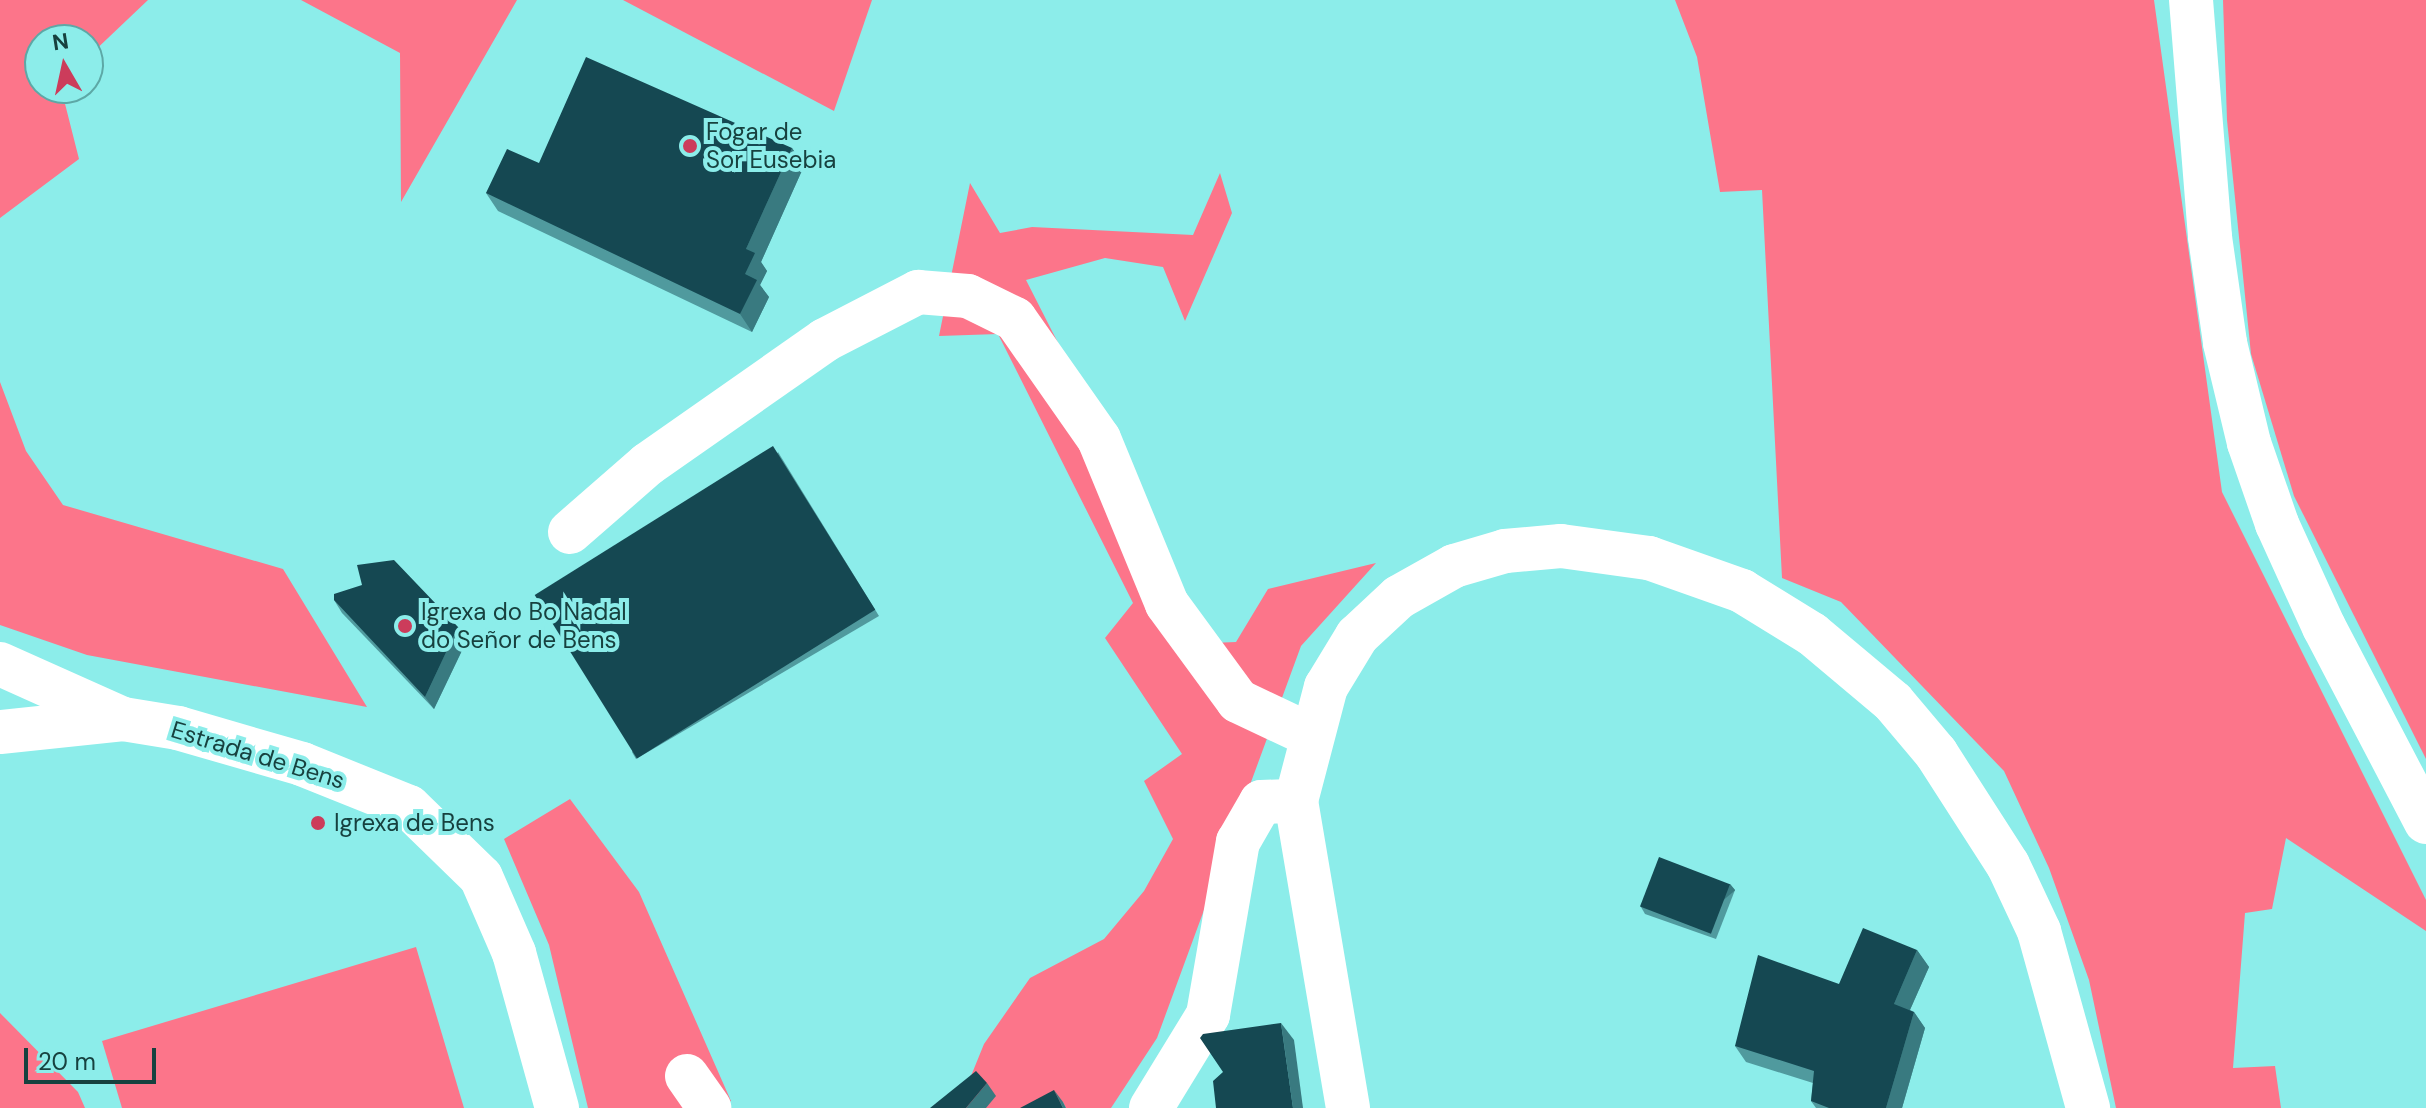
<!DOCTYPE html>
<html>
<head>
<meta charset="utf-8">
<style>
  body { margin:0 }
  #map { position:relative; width:2426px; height:1108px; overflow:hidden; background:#8cedea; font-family:"DM Sans",sans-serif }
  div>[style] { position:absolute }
  .green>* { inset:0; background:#fc758a }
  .minor>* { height:44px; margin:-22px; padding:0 22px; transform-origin:22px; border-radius:22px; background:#fff }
  .wall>* { inset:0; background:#509a9e }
  .shaded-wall>* { inset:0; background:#397a80; transform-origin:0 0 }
  .building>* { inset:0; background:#154852; transform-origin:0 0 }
  .dots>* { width:22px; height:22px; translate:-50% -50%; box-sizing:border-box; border:4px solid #8cedea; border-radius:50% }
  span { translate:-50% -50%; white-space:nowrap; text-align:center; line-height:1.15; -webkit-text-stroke:8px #8cedea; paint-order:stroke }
  .poi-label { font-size:24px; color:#17413f }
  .left { translate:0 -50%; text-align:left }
  .street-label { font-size:24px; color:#17413f }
  .north { position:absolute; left:24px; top:24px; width:80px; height:80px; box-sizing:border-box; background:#8cedea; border:2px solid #5da8a6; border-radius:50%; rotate:351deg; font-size:22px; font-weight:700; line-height:32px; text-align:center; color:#17413f }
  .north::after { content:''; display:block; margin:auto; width:28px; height:36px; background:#cc3c5b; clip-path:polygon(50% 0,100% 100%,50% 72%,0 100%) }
  .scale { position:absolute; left:24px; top:1048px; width:132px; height:36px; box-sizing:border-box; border:4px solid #17413f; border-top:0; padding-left:10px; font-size:24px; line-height:28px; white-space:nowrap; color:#17413f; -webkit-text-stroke:6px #8cedea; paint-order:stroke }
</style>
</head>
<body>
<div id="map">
  <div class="green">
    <div style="clip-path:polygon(0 0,148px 0,88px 57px,88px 40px,40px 40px,40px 88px,61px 88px,79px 159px,0 218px)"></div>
    <div style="clip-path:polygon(301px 0,517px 0,401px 202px,400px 53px)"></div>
    <div style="clip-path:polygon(623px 0,872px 0,834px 111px)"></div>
    <div style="clip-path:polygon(1675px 0,2154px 0,2222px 492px,2426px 900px,2426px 931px,2286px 838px,2272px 909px,2245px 913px,2233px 1068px,2275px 1066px,2281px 1108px,2116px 1108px,2089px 980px,2049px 868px,2004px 771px,1841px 602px,1782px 578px,1762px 190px,1720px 192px,1697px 57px)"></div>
    <div style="clip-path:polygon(2223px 0,2426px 0,2426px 759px,2294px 496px,2251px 354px,2227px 120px)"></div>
    <div style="clip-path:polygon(1220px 173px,1232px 213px,1185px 321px,1163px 267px,1105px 258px,1026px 280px,1211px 643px,1236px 642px,1268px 589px,1376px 563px,1301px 646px,1157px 1038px,1111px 1108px,1066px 1108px,1063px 1102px,1052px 1108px,963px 1108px,960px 1103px,984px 1044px,1030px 978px,1104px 939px,1144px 891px,1173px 839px,1144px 781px,1182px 754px,1105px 638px,1133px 603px,998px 334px,939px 336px,970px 183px,1000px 233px,1032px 227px,1193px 235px)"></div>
    <div style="clip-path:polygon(0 382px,26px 451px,63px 505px,283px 569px,367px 707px,87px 655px,0 625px)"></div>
    <div style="clip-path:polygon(570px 799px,639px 892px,731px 1101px,717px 1108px,588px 1108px,549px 945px,504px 839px)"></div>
    <div style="clip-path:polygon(416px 947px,464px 1108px,122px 1108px,102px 1041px)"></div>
    <div style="clip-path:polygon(0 1013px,78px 1092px,85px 1108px,0 1108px)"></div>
  </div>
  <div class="minor">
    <div style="left:2191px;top:0;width:238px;rotate:85.4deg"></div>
    <div style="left:2210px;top:237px;width:107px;rotate:81.9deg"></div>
    <div style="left:2225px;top:343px;width:103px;rotate:76.5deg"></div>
    <div style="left:2249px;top:443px;width:86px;rotate:70.9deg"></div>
    <div style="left:2277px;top:524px;width:113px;rotate:65.5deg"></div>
    <div style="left:2324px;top:627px;width:220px;rotate:62.4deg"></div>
    <div style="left:570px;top:532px;width:103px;rotate:-41.1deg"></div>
    <div style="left:648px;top:464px;width:216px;rotate:-35deg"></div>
    <div style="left:825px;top:340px;width:105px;rotate:-27.3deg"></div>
    <div style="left:918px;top:292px;width:50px;rotate:4.6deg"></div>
    <div style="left:968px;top:296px;width:52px;rotate:26.1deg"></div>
    <div style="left:1015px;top:319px;width:146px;rotate:55deg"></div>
    <div style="left:1099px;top:439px;width:178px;rotate:67.6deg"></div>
    <div style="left:1167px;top:604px;width:120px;rotate:53.8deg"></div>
    <div style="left:1238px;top:701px;width:80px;rotate:25.3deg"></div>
    <div style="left:0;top:664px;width:133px;rotate:24.1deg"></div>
    <div style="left:0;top:732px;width:124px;rotate:-6deg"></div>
    <div style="left:123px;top:719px;width:56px;rotate:9.3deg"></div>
    <div style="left:178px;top:728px;width:129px;rotate:16.2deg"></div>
    <div style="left:302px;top:764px;width:115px;rotate:21.9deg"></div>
    <div style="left:409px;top:807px;width:100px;rotate:44.2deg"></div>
    <div style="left:481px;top:877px;width:83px;rotate:66.5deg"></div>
    <div style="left:514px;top:953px;width:161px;rotate:74.5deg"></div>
    <div style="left:687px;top:1076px;width:39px;rotate:55deg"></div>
    <div style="left:1151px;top:1108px;width:109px;rotate:-58.5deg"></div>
    <div style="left:1208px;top:1015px;width:176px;rotate:-80.2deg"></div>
    <div style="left:1238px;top:842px;width:46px;rotate:-60.1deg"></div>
    <div style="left:1261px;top:802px;width:35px;rotate:-2deg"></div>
    <div style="left:1348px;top:1108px;width:311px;rotate:-99.6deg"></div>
    <div style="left:1296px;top:801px;width:118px;rotate:-75.3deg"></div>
    <div style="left:1326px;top:687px;width:60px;rotate:-58.7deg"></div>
    <div style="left:1357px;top:636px;width:57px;rotate:-42.9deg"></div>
    <div style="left:1399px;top:597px;width:63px;rotate:-29.4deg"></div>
    <div style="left:1454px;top:566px;width:53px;rotate:-16.4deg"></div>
    <div style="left:1505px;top:551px;width:56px;rotate:-5.1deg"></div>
    <div style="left:1561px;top:546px;width:89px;rotate:7.8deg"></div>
    <div style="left:1649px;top:558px;width:99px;rotate:19.5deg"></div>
    <div style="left:1742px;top:591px;width:82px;rotate:31.6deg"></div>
    <div style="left:1812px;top:634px;width:106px;rotate:40deg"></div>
    <div style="left:1893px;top:702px;width:67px;rotate:49.9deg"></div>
    <div style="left:1936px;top:753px;width:133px;rotate:57.3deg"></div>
    <div style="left:2008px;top:865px;width:73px;rotate:64.8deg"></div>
    <div style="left:2039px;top:931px;width:184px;rotate:74.5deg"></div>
  </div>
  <div class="wall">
    <div style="clip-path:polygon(792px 148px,804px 166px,761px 262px,767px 271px,760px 285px,769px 297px,752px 332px,498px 211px,486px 193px,539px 163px)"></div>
    <div style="clip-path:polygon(778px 452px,879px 616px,636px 759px,632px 752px)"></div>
    <div style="clip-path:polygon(334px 600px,458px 627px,467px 640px,434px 709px,342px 613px)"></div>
    <div style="clip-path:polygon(1730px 884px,1735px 890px,1716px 939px,1645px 914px,1641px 907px)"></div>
    <div style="clip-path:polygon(1917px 950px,1929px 967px,1910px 1010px,1914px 1012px,1925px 1028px,1902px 1108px,1816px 1108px,1811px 1101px,1813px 1083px,1746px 1062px,1735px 1046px,1839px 984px)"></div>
  </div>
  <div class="shaded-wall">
    <div style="clip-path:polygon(792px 148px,804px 166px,761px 262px,767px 271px,760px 285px,769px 297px,752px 332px,740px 314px,745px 274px,746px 249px)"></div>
    <div style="clip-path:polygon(458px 627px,467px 640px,434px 709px,425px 697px)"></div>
    <div style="left:1730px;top:884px;width:8px;height:53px;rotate:50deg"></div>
    <div style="clip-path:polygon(1917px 950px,1929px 967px,1905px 1021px,1894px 1004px)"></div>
    <div style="clip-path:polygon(1914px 1012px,1925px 1028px,1902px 1108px,1886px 1108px)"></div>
    <div style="clip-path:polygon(1281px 1023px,1294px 1040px,1303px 1108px,1293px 1108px)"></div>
    <div style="clip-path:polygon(987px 1083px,996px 1096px,986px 1108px,966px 1108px)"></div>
    <div style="clip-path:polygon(1054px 1090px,1063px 1102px,1066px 1108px,1063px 1108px)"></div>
  </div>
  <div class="building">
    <div style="clip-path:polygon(586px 57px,792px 148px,746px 249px,755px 253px,745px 274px,757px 280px,740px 314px,486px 193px,507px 149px,539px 163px)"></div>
    <div style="left:773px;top:446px;width:193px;height:281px;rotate:58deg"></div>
    <div style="clip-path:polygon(394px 560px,458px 627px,425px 697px,334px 600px,334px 594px,362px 585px,357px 565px)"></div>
    <div style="left:1659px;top:857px;width:76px;height:53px;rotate:21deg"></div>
    <div style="clip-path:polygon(1863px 928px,1917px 950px,1894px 1004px,1914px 1012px,1886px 1108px,1829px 1108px,1811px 1101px,1814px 1071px,1735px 1046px,1758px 955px,1839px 984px)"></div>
    <div style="clip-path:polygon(1281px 1023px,1293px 1108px,1216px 1108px,1213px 1081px,1223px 1072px,1200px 1038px,1203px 1034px)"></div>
    <div style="clip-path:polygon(976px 1071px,987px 1083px,966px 1108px,930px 1108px)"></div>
    <div style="clip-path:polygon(1054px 1090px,1063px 1108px,1020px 1108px)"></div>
  </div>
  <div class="dots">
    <div style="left:690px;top:146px;background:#cc3c5b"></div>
    <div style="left:405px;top:626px;background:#cc3c5b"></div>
    <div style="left:318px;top:823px;background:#cc3c5b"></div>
  </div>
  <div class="poi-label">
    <span class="left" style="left:706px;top:146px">Fogar de<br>Sor Eusebia</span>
    <span class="left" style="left:421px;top:626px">Igrexa do Bo Nadal<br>do Señor de Bens</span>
    <span class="left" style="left:334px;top:823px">Igrexa de Bens</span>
  </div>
  <div class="street-label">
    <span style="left:258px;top:755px;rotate:17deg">Estrada de Bens</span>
  </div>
  <div class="north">N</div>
  <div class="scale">20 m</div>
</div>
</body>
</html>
